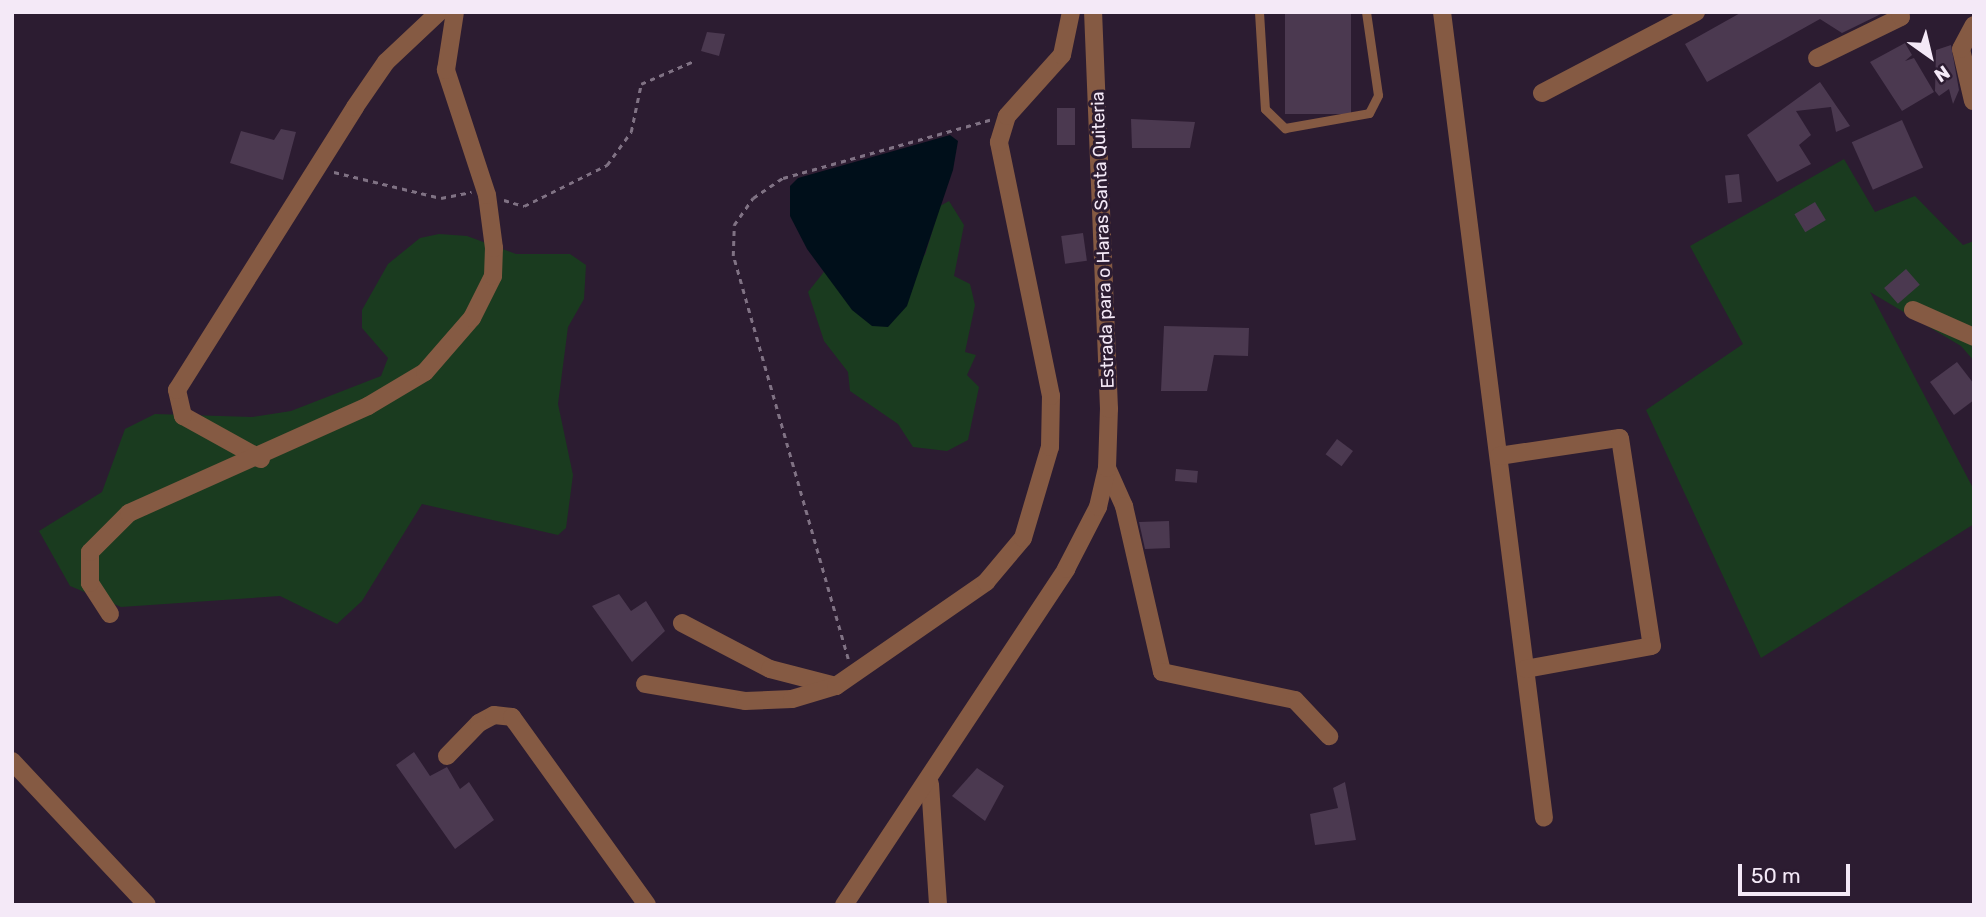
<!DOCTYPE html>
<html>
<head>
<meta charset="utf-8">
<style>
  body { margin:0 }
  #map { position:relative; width:1986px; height:917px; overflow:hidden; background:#2c1c31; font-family:Rubik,sans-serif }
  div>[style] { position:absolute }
  .green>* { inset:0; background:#1a3b1f }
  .water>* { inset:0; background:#000f1a }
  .building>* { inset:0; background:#4b3950; transform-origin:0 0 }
  .path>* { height:2.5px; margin-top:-1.25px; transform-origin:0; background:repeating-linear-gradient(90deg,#807284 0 5px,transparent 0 10px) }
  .lane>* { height:9px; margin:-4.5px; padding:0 4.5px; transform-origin:4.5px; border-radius:4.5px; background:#855a43 }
  .street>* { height:18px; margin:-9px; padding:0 9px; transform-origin:9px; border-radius:9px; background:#855a43 }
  span { translate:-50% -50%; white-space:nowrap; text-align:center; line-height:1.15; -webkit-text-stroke:6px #2c1c31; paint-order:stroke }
  .street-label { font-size:18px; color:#f4e9f7 }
  .frame { position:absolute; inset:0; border:14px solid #f4e9f7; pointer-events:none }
  .north { position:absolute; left:1895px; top:21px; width:70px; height:70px; -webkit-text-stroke:5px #2c1c31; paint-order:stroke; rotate:146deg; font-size:19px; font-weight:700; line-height:28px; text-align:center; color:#f4e9f7 }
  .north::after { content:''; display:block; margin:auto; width:24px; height:32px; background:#f4e9f7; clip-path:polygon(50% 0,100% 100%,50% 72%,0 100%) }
  .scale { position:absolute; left:1738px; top:864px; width:112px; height:32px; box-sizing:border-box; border:4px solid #f4e9f7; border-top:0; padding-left:9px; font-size:21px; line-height:24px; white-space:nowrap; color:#f4e9f7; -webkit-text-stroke:5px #2c1c31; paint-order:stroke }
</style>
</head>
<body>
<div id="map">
  <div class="green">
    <div style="clip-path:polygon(1844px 159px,1875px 212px,1915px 196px,1963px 245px,1974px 241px,1974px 361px,1961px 346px,1870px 292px,1974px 490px,1974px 524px,1761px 658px,1646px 410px,1743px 344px,1690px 246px)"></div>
    <div style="clip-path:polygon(949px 201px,964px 225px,954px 276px,970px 284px,975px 305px,965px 352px,976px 355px,967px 375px,979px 387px,968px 440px,947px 451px,913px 447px,898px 424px,850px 391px,848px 372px,824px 341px,808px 292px,831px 263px,925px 255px,940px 206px)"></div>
    <div style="clip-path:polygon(439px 234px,467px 236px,516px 254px,570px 254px,586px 265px,584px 299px,568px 327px,558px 404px,573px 475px,566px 528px,558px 535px,422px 504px,362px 601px,337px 624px,280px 596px,121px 607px,70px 586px,39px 531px,102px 492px,125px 429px,155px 414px,252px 417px,291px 411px,381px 376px,388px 358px,362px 328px,362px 310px,388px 264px,420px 238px)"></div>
  </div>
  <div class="water">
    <div style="clip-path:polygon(950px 135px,958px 141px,953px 170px,907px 306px,888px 327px,872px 326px,852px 310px,807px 249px,790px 216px,790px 186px,798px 178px)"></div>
  </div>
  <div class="building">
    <div style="left:1285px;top:12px;width:66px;height:102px"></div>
    <div style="clip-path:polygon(1742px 12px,1885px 12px,1842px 33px,1820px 19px,1707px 82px,1685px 44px)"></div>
    <div style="clip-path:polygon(707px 32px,725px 34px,719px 56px,701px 51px)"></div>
    <div style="clip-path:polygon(1905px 43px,1912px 55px,1905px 61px,1914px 58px,1934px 92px,1902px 111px,1870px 62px)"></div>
    <div style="clip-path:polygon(1951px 45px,1959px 90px,1953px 104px,1949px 89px,1939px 96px,1935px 91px,1936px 50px)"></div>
    <div style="clip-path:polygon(1820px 82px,1850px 126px,1836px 132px,1831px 107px,1796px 111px,1811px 135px,1799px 145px,1811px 164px,1777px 182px,1747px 135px)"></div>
    <div style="left:1057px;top:108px;width:18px;height:37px"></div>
    <div style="clip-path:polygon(1131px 119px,1195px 122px,1190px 148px,1132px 148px)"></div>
    <div style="left:1902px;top:120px;width:52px;height:55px;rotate:66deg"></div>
    <div style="clip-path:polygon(281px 129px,296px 132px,283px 180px,230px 163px,241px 131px,274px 140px)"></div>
    <div style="left:1739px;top:174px;width:28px;height:14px;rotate:84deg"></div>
    <div style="left:1815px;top:202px;width:21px;height:24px;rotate:59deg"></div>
    <div style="left:1083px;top:233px;width:28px;height:22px;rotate:82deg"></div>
    <div style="left:1906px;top:269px;width:21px;height:29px;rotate:49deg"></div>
    <div style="clip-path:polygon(1164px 326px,1249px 328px,1248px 356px,1214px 355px,1207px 391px,1161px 391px)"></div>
    <div style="clip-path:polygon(1957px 362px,1974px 384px,1974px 400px,1954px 415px,1930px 382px)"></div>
    <div style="left:1337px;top:439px;width:20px;height:19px;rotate:37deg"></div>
    <div style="left:1176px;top:469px;width:22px;height:12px;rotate:5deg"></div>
    <div style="clip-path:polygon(1169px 521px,1170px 548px,1145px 549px,1139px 522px)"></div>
    <div style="clip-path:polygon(619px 594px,631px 611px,646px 601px,665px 631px,632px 662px,592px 606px)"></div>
    <div style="clip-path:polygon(414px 752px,430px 776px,447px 767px,460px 789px,469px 782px,494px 820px,455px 849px,396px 765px)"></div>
    <div style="clip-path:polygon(977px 768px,1004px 786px,985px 821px,952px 796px)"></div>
    <div style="clip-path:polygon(1345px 782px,1356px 840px,1315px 845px,1310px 814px,1338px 808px,1333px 788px)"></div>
  </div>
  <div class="path">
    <div style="left:334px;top:172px;width:110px;rotate:13.7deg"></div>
    <div style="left:441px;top:198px;width:31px;rotate:-11deg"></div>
    <div style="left:504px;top:200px;width:21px;rotate:17deg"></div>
    <div style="left:524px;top:206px;width:93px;rotate:-26.3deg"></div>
    <div style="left:607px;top:165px;width:41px;rotate:-54deg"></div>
    <div style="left:631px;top:132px;width:49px;rotate:-78.2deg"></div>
    <div style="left:641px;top:84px;width:58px;rotate:-23.5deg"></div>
    <div style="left:848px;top:659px;width:419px;rotate:-105.9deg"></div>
    <div style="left:733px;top:256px;width:31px;rotate:-88deg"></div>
    <div style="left:734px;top:225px;width:33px;rotate:-55deg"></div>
    <div style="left:753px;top:198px;width:36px;rotate:-34deg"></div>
    <div style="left:783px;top:178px;width:215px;rotate:-15.7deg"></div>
  </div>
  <div class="lane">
    <div style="left:1259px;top:12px;width:97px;rotate:86.5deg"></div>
    <div style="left:1265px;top:109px;width:28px;rotate:44deg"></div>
    <div style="left:1285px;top:128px;width:85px;rotate:-10.1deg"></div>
    <div style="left:1369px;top:113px;width:20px;rotate:-63deg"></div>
    <div style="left:1378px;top:95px;width:84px;rotate:-98.2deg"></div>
  </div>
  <div class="street">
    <div style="left:1442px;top:12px;width:812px;rotate:82.79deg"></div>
    <div style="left:1817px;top:58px;width:93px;rotate:-26deg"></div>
    <div style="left:1901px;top:17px;width:5px;rotate:-101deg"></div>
    <div style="left:1542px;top:93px;width:174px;rotate:-27.7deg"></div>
    <div style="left:1973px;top:101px;width:53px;rotate:-103deg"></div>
    <div style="left:1961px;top:49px;width:27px;rotate:-62deg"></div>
    <div style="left:1913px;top:310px;width:67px;rotate:23.9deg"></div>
    <div style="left:1499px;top:456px;width:122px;rotate:-8.5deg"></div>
    <div style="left:1620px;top:438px;width:210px;rotate:81.3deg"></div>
    <div style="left:1652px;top:646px;width:128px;rotate:169.7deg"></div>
    <div style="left:261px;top:459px;width:89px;rotate:-151.1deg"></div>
    <div style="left:183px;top:416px;width:27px;rotate:-103deg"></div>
    <div style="left:177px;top:390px;width:334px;rotate:-57.8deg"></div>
    <div style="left:355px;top:107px;width:55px;rotate:-55.4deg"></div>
    <div style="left:386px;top:62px;width:73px;rotate:-43.3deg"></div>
    <div style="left:1107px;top:468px;width:42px;rotate:65.9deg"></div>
    <div style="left:1124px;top:506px;width:170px;rotate:77.1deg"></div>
    <div style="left:1162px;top:672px;width:136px;rotate:11.9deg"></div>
    <div style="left:1295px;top:700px;width:50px;rotate:46.6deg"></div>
    <div style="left:110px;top:614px;width:37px;rotate:-123deg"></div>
    <div style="left:90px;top:583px;width:31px;rotate:-90deg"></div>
    <div style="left:90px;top:552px;width:55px;rotate:-45deg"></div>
    <div style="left:129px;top:513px;width:262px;rotate:-24.1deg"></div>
    <div style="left:368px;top:406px;width:66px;rotate:-30.8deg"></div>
    <div style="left:425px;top:372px;width:72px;rotate:-49deg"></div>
    <div style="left:472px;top:318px;width:47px;rotate:-63.4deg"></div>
    <div style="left:493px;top:276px;width:28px;rotate:-88deg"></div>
    <div style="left:494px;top:248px;width:53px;rotate:-97.5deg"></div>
    <div style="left:487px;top:195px;width:132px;rotate:-108.2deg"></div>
    <div style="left:446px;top:70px;width:59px;rotate:-81.2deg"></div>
    <div style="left:682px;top:623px;width:99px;rotate:27.6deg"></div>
    <div style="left:770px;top:669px;width:68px;rotate:14.4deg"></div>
    <div style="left:645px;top:684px;width:101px;rotate:9.6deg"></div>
    <div style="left:745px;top:701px;width:47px;rotate:-2.4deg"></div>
    <div style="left:792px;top:699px;width:46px;rotate:-16.5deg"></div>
    <div style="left:836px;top:686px;width:183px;rotate:-34.7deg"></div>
    <div style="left:986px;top:582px;width:57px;rotate:-49.9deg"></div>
    <div style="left:1023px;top:538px;width:95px;rotate:-73.5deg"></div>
    <div style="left:1050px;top:447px;width:51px;rotate:-88.9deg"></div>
    <div style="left:1051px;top:396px;width:259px;rotate:-101.6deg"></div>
    <div style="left:999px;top:142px;width:27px;rotate:-73deg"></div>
    <div style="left:1007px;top:116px;width:82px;rotate:-48deg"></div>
    <div style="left:1062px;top:55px;width:44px;rotate:-78.2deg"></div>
    <div style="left:447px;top:756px;width:46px;rotate:-45.9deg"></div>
    <div style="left:479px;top:723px;width:17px;rotate:-28deg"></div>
    <div style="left:494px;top:715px;width:18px;rotate:6deg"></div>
    <div style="left:512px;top:717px;width:231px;rotate:54.3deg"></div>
    <div style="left:12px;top:761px;width:197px;rotate:46.8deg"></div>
    <div style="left:930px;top:784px;width:121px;rotate:86.2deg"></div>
    <div style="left:844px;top:905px;width:403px;rotate:-56.5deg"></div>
    <div style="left:1066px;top:569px;width:70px;rotate:-62.7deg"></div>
    <div style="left:1098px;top:507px;width:40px;rotate:-77deg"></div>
    <div style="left:1107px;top:468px;width:59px;rotate:-88.1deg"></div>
    <div style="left:1109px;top:409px;width:397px;rotate:-92.3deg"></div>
  </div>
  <div class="street-label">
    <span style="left:1103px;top:240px;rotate:-92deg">Estrada para o Haras Santa Quiteria</span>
  </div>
  <div class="frame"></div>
  <div class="north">N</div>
  <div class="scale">50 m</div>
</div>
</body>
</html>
